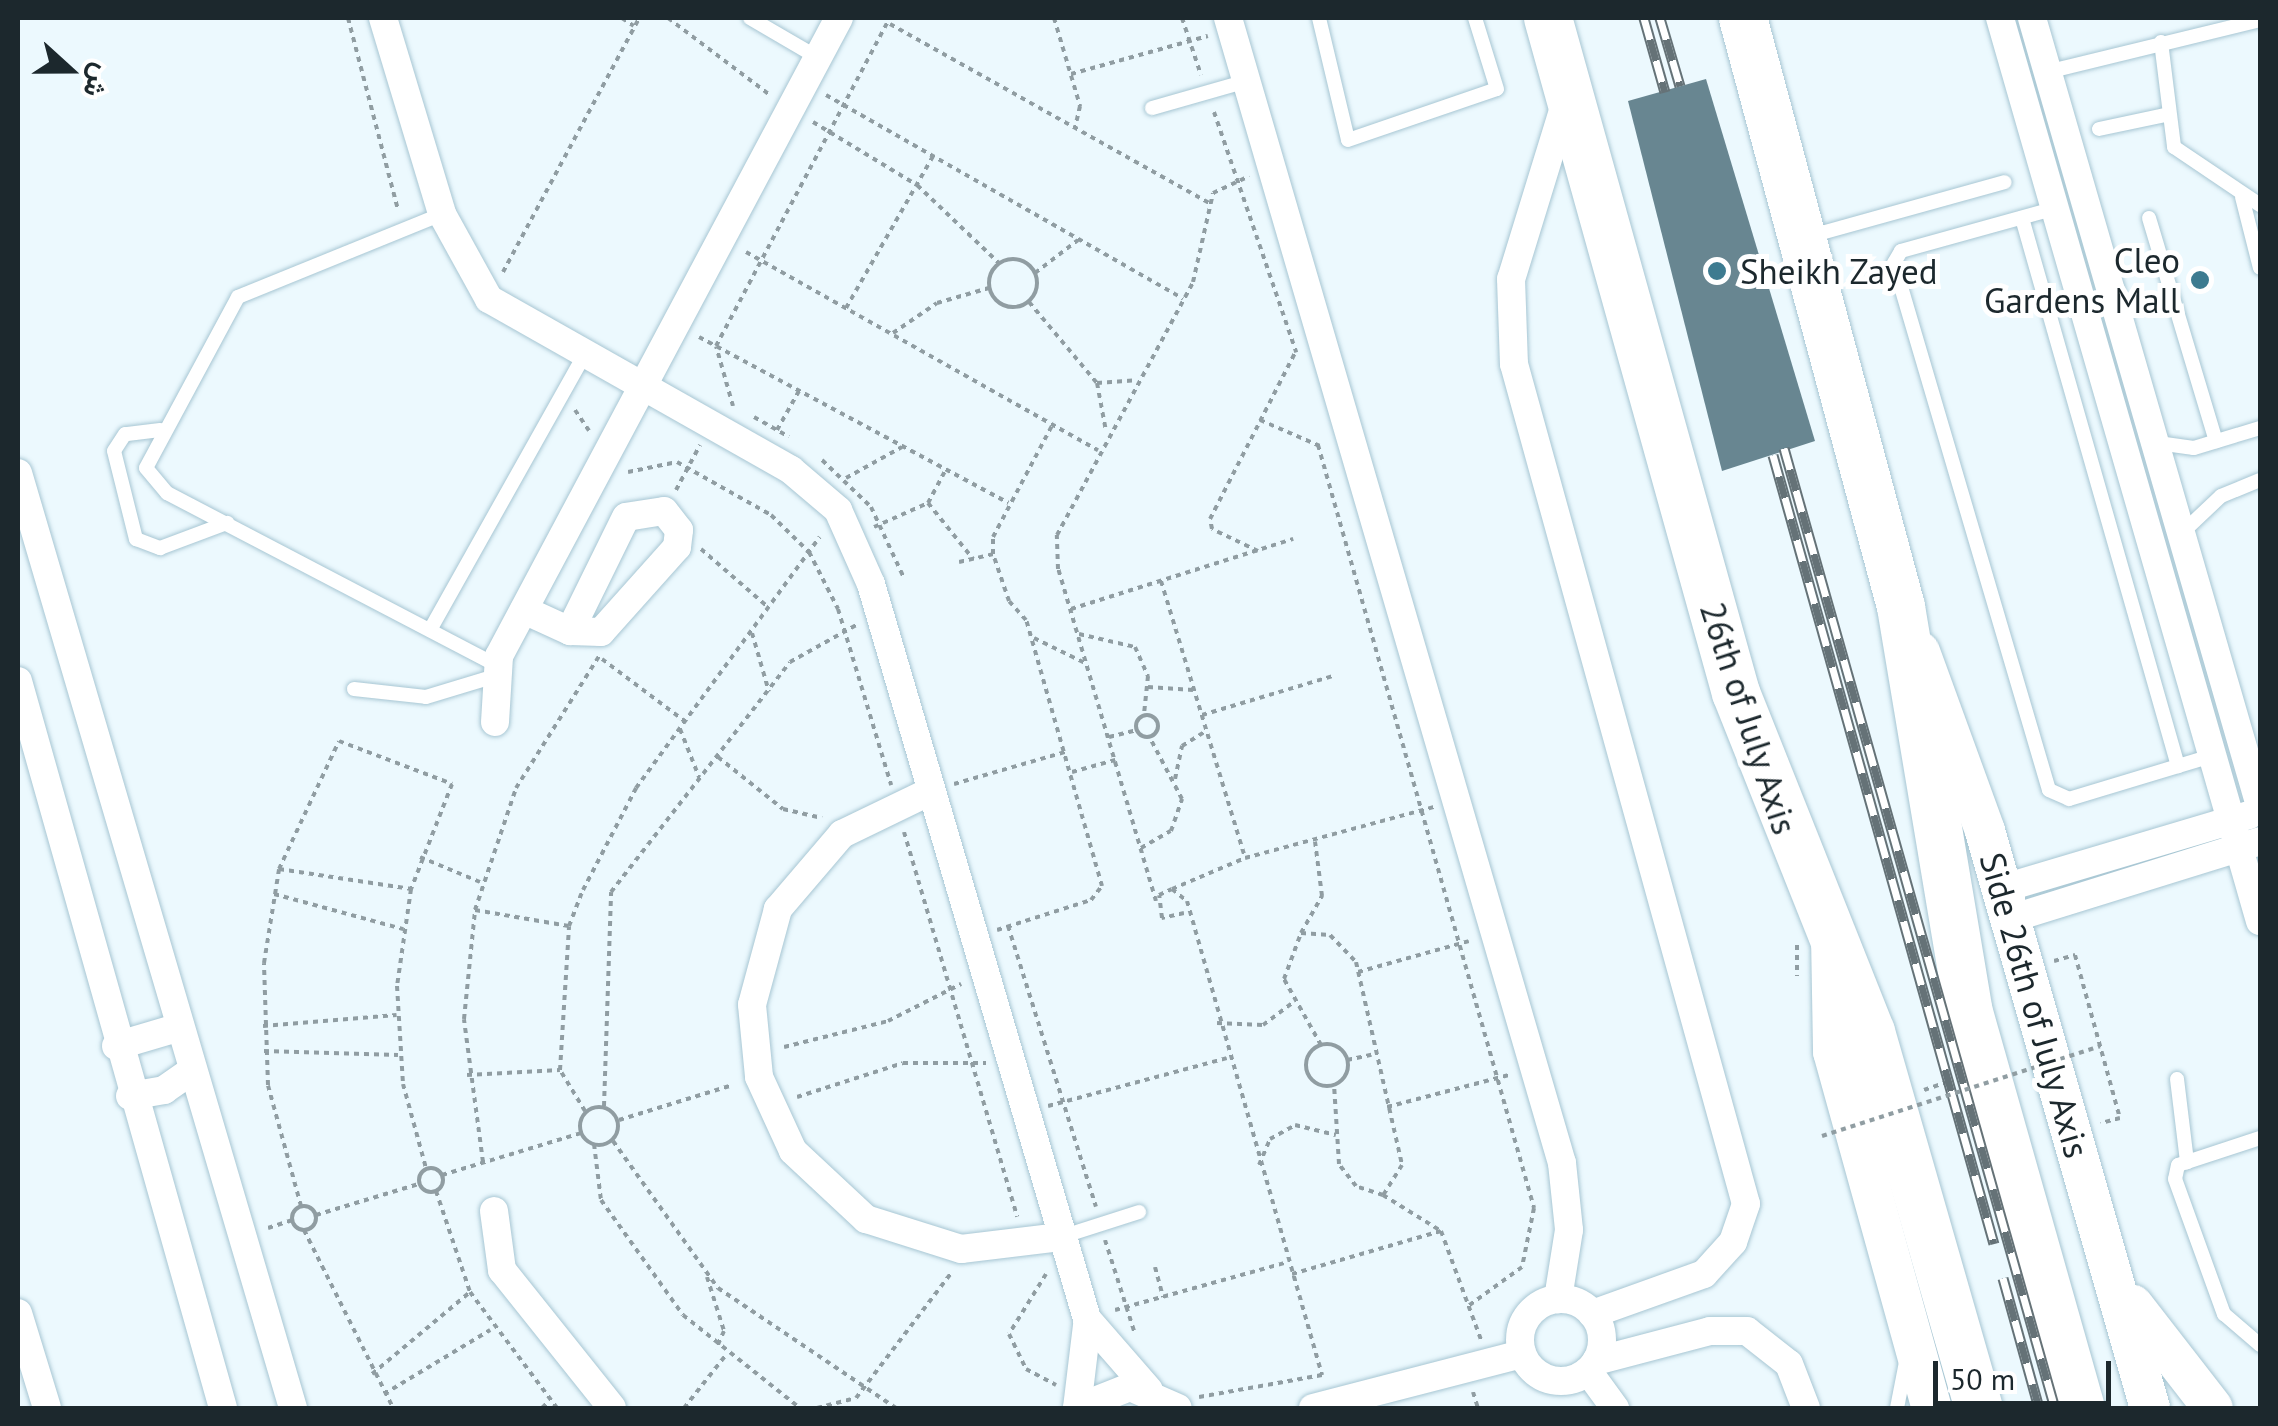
<!DOCTYPE html>
<html>
<head>
<meta charset="utf-8">
<style>
  body { margin:0 }
  #map { position:relative; width:2278px; height:1426px; overflow:hidden; background:#ecf9fe; font-family:"PT Sans",Vazirmatn,sans-serif }
  div>[style] { position:absolute }
  .building>* { inset:0; background:#688691 }
  .path>* { height:4px; margin-top:-2px; transform-origin:0; background:repeating-linear-gradient(90deg,#909da2 0 5px,transparent 0 10px) }
  .path>.ring { margin:-2px; padding:0; box-sizing:content-box; background:none; border:4px solid #909da2; border-radius:50% }
  .roads { filter:drop-shadow(0 0 2px #a7c6d3) drop-shadow(0 0 2px #a7c6d3) }
  .service>* { height:14px; margin:-7px; padding:0 7px; transform-origin:7px; border-radius:7px; background:#fff }
  .minor>* { height:28px; margin:-14px; padding:0 14px; transform-origin:14px; border-radius:14px; background:#fff }
  .minor>.ring { margin:-14px; padding:0; box-sizing:content-box; background:none; border:28px solid #fff; border-radius:50% }
  .secondary>* { height:40px; margin:-20px; padding:0 20px; transform-origin:20px; border-radius:20px; background:#fff }
  .trunk>* { height:48px; margin:-24px; padding:0 24px; transform-origin:24px; border-radius:24px; background:#fff }
  .rail>* { height:11px; margin-top:-5.5px; transform-origin:0; background:repeating-linear-gradient(90deg,#fff 0 22px,#657277 0 44px); box-sizing:border-box; border-block:2px solid #657277 }
  .path-bridge>* { height:4px; margin-top:-2px; transform-origin:0; background:repeating-linear-gradient(90deg,#909da2 0 5px,transparent 0 10px) }
  .dots>* { width:28px; height:28px; translate:-50% -50%; box-sizing:border-box; border:5px solid #fff; border-radius:50% }
  span { translate:-50% -50%; white-space:nowrap; text-align:center; line-height:1.15; -webkit-text-stroke:10px #fff; paint-order:stroke }
  .poi-label { font-size:35px; color:#1c282d }
  .right { translate:-100% -50%; text-align:right }
  .left { translate:0 -50%; text-align:left }
  .street-label { font-size:35px; color:#1c282d }
  .frame { position:absolute; inset:0; border:20px solid #1c282d; pointer-events:none }
  .north { position:absolute; left:20px; top:20px; width:100px; height:100px; -webkit-text-stroke:8px #fff; paint-order:stroke; rotate:111deg; font-size:28px; font-weight:700; line-height:40px; text-align:center; color:#1c282d }
  .north::after { content:''; display:block; margin:auto; width:35px; height:45px; background:#1c282d; clip-path:polygon(50% 0,100% 100%,50% 72%,0 100%) }
  .scale { position:absolute; left:1933px; top:1361px; width:178px; height:45px; box-sizing:border-box; border:5px solid #1c282d; border-top:0; padding-left:12px; font-size:30px; line-height:35px; white-space:nowrap; color:#1c282d; -webkit-text-stroke:8px #fff; paint-order:stroke }
</style>
</head>
<body>
<div id="map">
  <div class="building">
    <div style="clip-path:polygon(1706px 79px,1815px 441px,1722px 471px,1628px 101px)"></div>
  </div>
  <div class="path">
    <div style="left:348px;top:18px;width:198px;rotate:75.4deg"></div>
    <div style="left:622px;top:18px;width:14px;rotate:34deg"></div>
    <div style="left:668px;top:18px;width:129px;rotate:37.1deg"></div>
    <div style="left:1054px;top:18px;width:92px;rotate:73.5deg"></div>
    <div style="left:1080px;top:106px;width:22px;rotate:103deg"></div>
    <div style="left:1182px;top:18px;width:60px;rotate:71.6deg"></div>
    <div style="left:890px;top:24px;width:366px;rotate:29.3deg"></div>
    <div style="left:1071px;top:74px;width:142px;rotate:-15.5deg"></div>
    <div style="left:826px;top:95px;width:411px;rotate:29.7deg"></div>
    <div style="left:1214px;top:112px;width:254px;rotate:71.1deg"></div>
    <div style="left:813px;top:122px;width:122px;rotate:31.2deg"></div>
    <div style="left:917px;top:185px;width:113px;rotate:43.6deg"></div>
    <div style="left:746px;top:252px;width:404px;rotate:29.4deg"></div>
    <div class="ring" style="left:989px;top:259px;width:44px;height:44px"></div>
    <div style="left:503px;top:272px;width:288px;rotate:-61.8deg"></div>
    <div style="left:1035px;top:273px;width:54px;rotate:-37.5deg"></div>
    <div style="left:1029px;top:302px;width:106px;rotate:50deg"></div>
    <div style="left:1097px;top:383px;width:49px;rotate:79.4deg"></div>
    <div style="left:846px;top:308px;width:175px;rotate:-60.2deg"></div>
    <div style="left:893px;top:333px;width:53px;rotate:-34.3deg"></div>
    <div style="left:937px;top:303px;width:54px;rotate:-16.1deg"></div>
    <div style="left:699px;top:337px;width:351px;rotate:28.2deg"></div>
    <div style="left:1097px;top:383px;width:39px;rotate:-4deg"></div>
    <div style="left:733px;top:406px;width:62px;rotate:-105.8deg"></div>
    <div style="left:716px;top:346px;width:371px;rotate:-62.1deg"></div>
    <div style="left:575px;top:410px;width:25px;rotate:56deg"></div>
    <div style="left:754px;top:417px;width:40px;rotate:29.7deg"></div>
    <div style="left:1260px;top:420px;width:65px;rotate:23.4deg"></div>
    <div style="left:777px;top:430px;width:45px;rotate:-60.6deg"></div>
    <div style="left:1318px;top:445px;width:793px;rotate:74.19deg"></div>
    <div style="left:1534px;top:1208px;width:60px;rotate:101.5deg"></div>
    <div style="left:1522px;top:1267px;width:68px;rotate:144deg"></div>
    <div style="left:822px;top:460px;width:68px;rotate:43.8deg"></div>
    <div style="left:871px;top:507px;width:76px;rotate:65.1deg"></div>
    <div style="left:628px;top:472px;width:50px;rotate:-11.5deg"></div>
    <div style="left:677px;top:462px;width:108px;rotate:29.4deg"></div>
    <div style="left:771px;top:515px;width:53px;rotate:44.2deg"></div>
    <div style="left:809px;top:552px;width:64px;rotate:63deg"></div>
    <div style="left:838px;top:609px;width:184px;rotate:73.2deg"></div>
    <div style="left:846px;top:478px;width:64px;rotate:-29deg"></div>
    <div style="left:676px;top:490px;width:51px;rotate:-61.9deg"></div>
    <div style="left:928px;top:503px;width:72px;rotate:51.2deg"></div>
    <div style="left:874px;top:527px;width:59px;rotate:-24deg"></div>
    <div style="left:928px;top:503px;width:36px;rotate:-62deg"></div>
    <div style="left:701px;top:549px;width:90px;rotate:40.9deg"></div>
    <div style="left:1258px;top:551px;width:51px;rotate:-154.4deg"></div>
    <div style="left:1212px;top:529px;width:10px;rotate:-101deg"></div>
    <div style="left:1210px;top:519px;width:189px;rotate:-62.9deg"></div>
    <div style="left:959px;top:562px;width:35px;rotate:-13deg"></div>
    <div style="left:1161px;top:581px;width:289px;rotate:73.1deg"></div>
    <div style="left:1071px;top:609px;width:233px;rotate:-17.5deg"></div>
    <div style="left:752px;top:633px;width:61px;rotate:73.9deg"></div>
    <div style="left:1079px;top:634px;width:57px;rotate:13.1deg"></div>
    <div style="left:1135px;top:647px;width:32px;rotate:66deg"></div>
    <div style="left:1148px;top:676px;width:39px;rotate:96deg"></div>
    <div style="left:1034px;top:638px;width:59px;rotate:26.1deg"></div>
    <div style="left:602px;top:659px;width:105px;rotate:36.9deg"></div>
    <div style="left:1148px;top:687px;width:45px;rotate:3.8deg"></div>
    <div class="ring" style="left:1136px;top:715px;width:18px;height:18px"></div>
    <div style="left:1202px;top:715px;width:137px;rotate:-16.6deg"></div>
    <div style="left:680px;top:729px;width:52px;rotate:68.4deg"></div>
    <div style="left:1109px;top:737px;width:29px;rotate:-14deg"></div>
    <div style="left:718px;top:757px;width:83px;rotate:38.7deg"></div>
    <div style="left:783px;top:809px;width:40px;rotate:13deg"></div>
    <div style="left:1072px;top:772px;width:45px;rotate:-15.6deg"></div>
    <div style="left:1175px;top:779px;width:34px;rotate:-78deg"></div>
    <div style="left:1182px;top:746px;width:28px;rotate:-32deg"></div>
    <div style="left:954px;top:784px;width:116px;rotate:-16.1deg"></div>
    <div style="left:904px;top:832px;width:401px;rotate:73.6deg"></div>
    <div style="left:1141px;top:848px;width:34px;rotate:-30deg"></div>
    <div style="left:1171px;top:831px;width:34px;rotate:-71deg"></div>
    <div style="left:1182px;top:799px;width:69px;rotate:-117.7deg"></div>
    <div style="left:420px;top:857px;width:65px;rotate:22.6deg"></div>
    <div style="left:279px;top:869px;width:134px;rotate:8.6deg"></div>
    <div style="left:1172px;top:889px;width:79px;rotate:-23deg"></div>
    <div style="left:1245px;top:858px;width:196px;rotate:-15.1deg"></div>
    <div style="left:274px;top:894px;width:134px;rotate:15.2deg"></div>
    <div style="left:1156px;top:901px;width:346px;rotate:-106.4deg"></div>
    <div style="left:1058px;top:569px;width:34px;rotate:-92deg"></div>
    <div style="left:1057px;top:535px;width:287px;rotate:-61.7deg"></div>
    <div style="left:1193px;top:282px;width:91px;rotate:-77.3deg"></div>
    <div style="left:1213px;top:193px;width:40px;rotate:-25deg"></div>
    <div style="left:475px;top:910px;width:95px;rotate:9.7deg"></div>
    <div style="left:1184px;top:913px;width:23px;rotate:167deg"></div>
    <div style="left:1162px;top:918px;width:23px;rotate:-97deg"></div>
    <div style="left:1159px;top:895px;width:14px;rotate:-25deg"></div>
    <div style="left:1172px;top:889px;width:19px;rotate:39deg"></div>
    <div style="left:1187px;top:901px;width:493px;rotate:74.1deg"></div>
    <div style="left:1008px;top:926px;width:294px;rotate:72.6deg"></div>
    <div style="left:997px;top:930px;width:99px;rotate:-17.7deg"></div>
    <div style="left:1091px;top:900px;width:18px;rotate:-52deg"></div>
    <div style="left:1102px;top:886px;width:277px;rotate:-105.9deg"></div>
    <div style="left:1026px;top:620px;width:25px;rotate:-132deg"></div>
    <div style="left:1009px;top:601px;width:50px;rotate:-108.8deg"></div>
    <div style="left:993px;top:554px;width:17px;rotate:-90deg"></div>
    <div style="left:993px;top:537px;width:130px;rotate:-62.1deg"></div>
    <div style="left:1301px;top:933px;width:43px;rotate:-60.4deg"></div>
    <div style="left:1322px;top:896px;width:55px;rotate:-97.3deg"></div>
    <div style="left:1797px;top:945px;width:31px;rotate:90deg"></div>
    <div style="left:2054px;top:961px;width:22px;rotate:-16deg"></div>
    <div style="left:2075px;top:955px;width:169px;rotate:74.6deg"></div>
    <div style="left:2120px;top:1118px;width:20px;rotate:165deg"></div>
    <div style="left:1358px;top:972px;width:115px;rotate:-15.6deg"></div>
    <div style="left:1217px;top:1023px;width:46px;rotate:2.5deg"></div>
    <div style="left:1263px;top:1025px;width:36px;rotate:-37deg"></div>
    <div style="left:263px;top:1026px;width:134px;rotate:-4.7deg"></div>
    <div class="ring" style="left:1306px;top:1044px;width:38px;height:38px"></div>
    <div style="left:1321px;top:1045px;width:76px;rotate:-119.3deg"></div>
    <div style="left:1284px;top:979px;width:49px;rotate:-69.7deg"></div>
    <div style="left:1301px;top:933px;width:29px;rotate:4deg"></div>
    <div style="left:1330px;top:935px;width:37px;rotate:46deg"></div>
    <div style="left:1356px;top:962px;width:208px;rotate:77.2deg"></div>
    <div style="left:1402px;top:1165px;width:36px;rotate:122deg"></div>
    <div style="left:1383px;top:1195px;width:28px;rotate:-162deg"></div>
    <div style="left:1356px;top:1186px;width:28px;rotate:-128deg"></div>
    <div style="left:1339px;top:1164px;width:79px;rotate:-93.6deg"></div>
    <div style="left:784px;top:1047px;width:107px;rotate:-14deg"></div>
    <div style="left:888px;top:1021px;width:82px;rotate:-26.9deg"></div>
    <div style="left:264px;top:1051px;width:134px;rotate:1.7deg"></div>
    <div style="left:1347px;top:1060px;width:25px;rotate:-12deg"></div>
    <div style="left:467px;top:1075px;width:93px;rotate:-3.1deg"></div>
    <div style="left:1924px;top:1090px;width:31px;rotate:-19deg"></div>
    <div style="left:797px;top:1097px;width:111px;rotate:-17.8deg"></div>
    <div style="left:903px;top:1063px;width:83px"></div>
    <div style="left:604px;top:1106px;width:214px;rotate:-88.1deg"></div>
    <div style="left:611px;top:892px;width:291px;rotate:-52.1deg"></div>
    <div style="left:790px;top:662px;width:78px;rotate:-29.2deg"></div>
    <div style="left:1048px;top:1106px;width:185px;rotate:-15deg"></div>
    <div class="ring" style="left:580px;top:1107px;width:34px;height:34px"></div>
    <div style="left:1387px;top:1107px;width:126px;rotate:-14.7deg"></div>
    <div style="left:585px;top:1111px;width:48px;rotate:-121.4deg"></div>
    <div style="left:560px;top:1070px;width:144px;rotate:-86.4deg"></div>
    <div style="left:569px;top:926px;width:39px;rotate:-69deg"></div>
    <div style="left:583px;top:890px;width:115px;rotate:-62.5deg"></div>
    <div style="left:636px;top:788px;width:311px;rotate:-53.8deg"></div>
    <div style="left:619px;top:1120px;width:119px;rotate:-17.1deg"></div>
    <div style="left:613px;top:1141px;width:181px;rotate:54.5deg"></div>
    <div style="left:718px;top:1288px;width:215px;rotate:34deg"></div>
    <div style="left:594px;top:1144px;width:56px;rotate:82.9deg"></div>
    <div style="left:601px;top:1200px;width:141px;rotate:54.5deg"></div>
    <div style="left:683px;top:1315px;width:149px;rotate:38.5deg"></div>
    <div style="left:483px;top:1162px;width:144px;rotate:-97.6deg"></div>
    <div style="left:464px;top:1019px;width:110px;rotate:-84.2deg"></div>
    <div style="left:475px;top:910px;width:129px;rotate:-71.4deg"></div>
    <div style="left:516px;top:788px;width:156px;rotate:-57.8deg"></div>
    <div style="left:1259px;top:1165px;width:28px;rotate:-67deg"></div>
    <div style="left:1270px;top:1139px;width:29px;rotate:-29deg"></div>
    <div style="left:1295px;top:1125px;width:42px;rotate:13.7deg"></div>
    <div class="ring" style="left:419px;top:1168px;width:20px;height:20px"></div>
    <div style="left:442px;top:1175px;width:145px;rotate:-16.8deg"></div>
    <div style="left:436px;top:1191px;width:107px;rotate:71.4deg"></div>
    <div style="left:470px;top:1292px;width:145px;rotate:53.1deg"></div>
    <div style="left:1383px;top:1195px;width:68px;rotate:31.8deg"></div>
    <div style="left:1441px;top:1231px;width:116px;rotate:69.8deg"></div>
    <div style="left:301px;top:1206px;width:125px;rotate:-105.3deg"></div>
    <div style="left:268px;top:1085px;width:122px;rotate:-91.9deg"></div>
    <div style="left:264px;top:963px;width:95px;rotate:-80.9deg"></div>
    <div style="left:279px;top:869px;width:141px;rotate:-64.9deg"></div>
    <div style="left:339px;top:741px;width:121px;rotate:20.8deg"></div>
    <div style="left:452px;top:784px;width:113px;rotate:111.3deg"></div>
    <div style="left:411px;top:889px;width:98px;rotate:98.2deg"></div>
    <div style="left:397px;top:986px;width:98px;rotate:86.5deg"></div>
    <div style="left:403px;top:1084px;width:87px;rotate:74.7deg"></div>
    <div class="ring" style="left:292px;top:1206px;width:20px;height:20px"></div>
    <div style="left:316px;top:1215px;width:108px;rotate:-16.8deg"></div>
    <div style="left:268px;top:1228px;width:25px;rotate:-18deg"></div>
    <div style="left:304px;top:1230px;width:199px;rotate:63.4deg"></div>
    <div style="left:1105px;top:1240px;width:96px;rotate:72.3deg"></div>
    <div style="left:1155px;top:1267px;width:31px;rotate:75deg"></div>
    <div style="left:1046px;top:1274px;width:70px;rotate:121.7deg"></div>
    <div style="left:1009px;top:1334px;width:39px;rotate:64deg"></div>
    <div style="left:1026px;top:1369px;width:34px;rotate:28deg"></div>
    <div style="left:1292px;top:1274px;width:155px;rotate:-16.1deg"></div>
    <div style="left:707px;top:1277px;width:57px;rotate:72.5deg"></div>
    <div style="left:724px;top:1331px;width:20px;rotate:114deg"></div>
    <div style="left:1115px;top:1310px;width:180px;rotate:-15.5deg"></div>
    <div style="left:372px;top:1374px;width:128px;rotate:-39.9deg"></div>
    <div style="left:1473px;top:1392px;width:17px;rotate:73deg"></div>
    <div style="left:384px;top:1394px;width:124px;rotate:-31.1deg"></div>
    <div style="left:1199px;top:1397px;width:125px;rotate:-10.1deg"></div>
    <div style="left:542px;top:1408px;width:10px;rotate:-45deg"></div>
    <div style="left:684px;top:1408px;width:66px;rotate:-51.7deg"></div>
    <div style="left:817px;top:1408px;width:40px;rotate:-14.4deg"></div>
    <div style="left:856px;top:1398px;width:158px;rotate:-52.7deg"></div>
  </div>
  <div class="roads">
    <div class="service">
      <div style="left:750px;top:18px;width:83px;rotate:30.3deg"></div>
      <div style="left:1319px;top:18px;width:125px;rotate:76.6deg"></div>
      <div style="left:1348px;top:140px;width:157px;rotate:-18.9deg"></div>
      <div style="left:1497px;top:89px;width:74px;rotate:-107.2deg"></div>
      <div style="left:2161px;top:42px;width:106px;rotate:82.9deg"></div>
      <div style="left:2174px;top:147px;width:104px;rotate:34deg"></div>
      <div style="left:2047px;top:72px;width:219px;rotate:-13.7deg"></div>
      <div style="left:1152px;top:108px;width:99px;rotate:-15.9deg"></div>
      <div style="left:2099px;top:129px;width:67px;rotate:-12deg"></div>
      <div style="left:2242px;top:197px;width:73px;rotate:75.8deg"></div>
      <div style="left:2056px;top:208px;width:161px;rotate:164.5deg"></div>
      <div style="left:1901px;top:251px;width:14px;rotate:120deg"></div>
      <div style="left:1894px;top:263px;width:549px;rotate:73.61deg"></div>
      <div style="left:2049px;top:790px;width:22px;rotate:24deg"></div>
      <div style="left:2069px;top:799px;width:152px;rotate:-16.8deg"></div>
      <div style="left:442px;top:214px;width:220px;rotate:157.9deg"></div>
      <div style="left:238px;top:297px;width:194px;rotate:118.3deg"></div>
      <div style="left:146px;top:468px;width:33px;rotate:50deg"></div>
      <div style="left:167px;top:493px;width:371px;rotate:27.6deg"></div>
      <div style="left:2022px;top:218px;width:570px;rotate:74.11deg"></div>
      <div style="left:2149px;top:218px;width:233px;rotate:73.3deg"></div>
      <div style="left:1807px;top:237px;width:205px;rotate:-15.5deg"></div>
      <div style="left:160px;top:430px;width:35px;rotate:173deg"></div>
      <div style="left:125px;top:434px;width:20px;rotate:123deg"></div>
      <div style="left:114px;top:451px;width:91px;rotate:76deg"></div>
      <div style="left:136px;top:539px;width:26px;rotate:21deg"></div>
      <div style="left:160px;top:548px;width:72px;rotate:-20.5deg"></div>
      <div style="left:2158px;top:443px;width:36px;rotate:8deg"></div>
      <div style="left:2194px;top:448px;width:69px;rotate:-16.9deg"></div>
      <div style="left:2183px;top:532px;width:52px;rotate:-43.5deg"></div>
      <div style="left:2221px;top:496px;width:42px;rotate:-22.3deg"></div>
      <div style="left:430px;top:630px;width:313px;rotate:-60.7deg"></div>
      <div style="left:354px;top:689px;width:72px;rotate:6.3deg"></div>
      <div style="left:426px;top:697px;width:69px;rotate:-16.9deg"></div>
      <div style="left:2177px;top:1079px;width:84px;rotate:83.1deg"></div>
      <div style="left:2260px;top:1138px;width:86px;rotate:161.8deg"></div>
      <div style="left:2178px;top:1165px;width:14px;rotate:102deg"></div>
      <div style="left:2175px;top:1179px;width:144px;rotate:70.1deg"></div>
      <div style="left:2224px;top:1314px;width:48px;rotate:40.7deg"></div>
      <div style="left:1061px;top:1237px;width:82px;rotate:-17.8deg"></div>
      <div style="left:1897px;top:1408px;width:57px;rotate:-78.9deg"></div>
    </div>
    <div class="minor">
      <div style="left:383px;top:18px;width:205px;rotate:73.2deg"></div>
      <div style="left:442px;top:214px;width:97px;rotate:61.1deg"></div>
      <div style="left:489px;top:299px;width:347px;rotate:29.5deg"></div>
      <div style="left:791px;top:470px;width:62px;rotate:40.4deg"></div>
      <div style="left:838px;top:510px;width:81px;rotate:66deg"></div>
      <div style="left:871px;top:584px;width:766px;rotate:73.62deg"></div>
      <div style="left:1087px;top:1319px;width:94px;rotate:48.9deg"></div>
      <div style="left:1228px;top:18px;width:1193px;rotate:73.74deg"></div>
      <div style="left:1562px;top:1163px;width:67px;rotate:84deg"></div>
      <div style="left:1569px;top:1230px;width:70px;rotate:99.1deg"></div>
      <div style="left:2000px;top:18px;width:940px;rotate:73.94deg"></div>
      <div style="left:2032px;top:18px;width:820px;rotate:73.86deg"></div>
      <div style="left:1565px;top:104px;width:183px;rotate:107.1deg"></div>
      <div style="left:1511px;top:279px;width:85px;rotate:88deg"></div>
      <div style="left:1514px;top:364px;width:871px;rotate:74.56deg"></div>
      <div style="left:1746px;top:1204px;width:40px;rotate:108.9deg"></div>
      <div style="left:1733px;top:1242px;width:43px;rotate:132.2deg"></div>
      <div style="left:1704px;top:1274px;width:119px;rotate:160.3deg"></div>
      <div style="left:18px;top:473px;width:975px;rotate:73.61deg"></div>
      <div style="left:524px;top:610px;width:51px;rotate:24.5deg"></div>
      <div style="left:570px;top:631px;width:31px;rotate:2deg"></div>
      <div style="left:601px;top:632px;width:114px;rotate:-48.2deg"></div>
      <div style="left:677px;top:547px;width:17px;rotate:-83deg"></div>
      <div style="left:679px;top:530px;width:24px;rotate:-128deg"></div>
      <div style="left:664px;top:511px;width:38px;rotate:171deg"></div>
      <div style="left:626px;top:517px;width:127px;rotate:116.2deg"></div>
      <div style="left:18px;top:681px;width:755px;rotate:74.25deg"></div>
      <div style="left:495px;top:722px;width:66px;rotate:-86.5deg"></div>
      <div style="left:499px;top:656px;width:723px;rotate:-61.95deg"></div>
      <div style="left:931px;top:791px;width:99px;rotate:154.2deg"></div>
      <div style="left:842px;top:834px;width:99px;rotate:130.5deg"></div>
      <div style="left:778px;top:909px;width:99px;rotate:105.2deg"></div>
      <div style="left:752px;top:1005px;width:72px;rotate:84.4deg"></div>
      <div style="left:759px;top:1077px;width:81px;rotate:65.3deg"></div>
      <div style="left:793px;top:1151px;width:100px;rotate:43deg"></div>
      <div style="left:866px;top:1219px;width:100px;rotate:17.5deg"></div>
      <div style="left:961px;top:1249px;width:100px;rotate:-6.9deg"></div>
      <div style="left:2001px;top:889px;width:259px;rotate:-16.6deg"></div>
      <div style="left:2010px;top:919px;width:262px;rotate:-17.3deg"></div>
      <div style="left:116px;top:1046px;width:67px;rotate:-16.5deg"></div>
      <div style="left:130px;top:1096px;width:35px;rotate:-10deg"></div>
      <div style="left:164px;top:1090px;width:35px;rotate:-35deg"></div>
      <div style="left:494px;top:1211px;width:60px;rotate:82.3deg"></div>
      <div style="left:502px;top:1270px;width:176px;rotate:51.4deg"></div>
      <div class="ring" style="left:1520px;top:1299px;width:54px;height:54px"></div>
      <div style="left:18px;top:1313px;width:99px;rotate:73deg"></div>
      <div style="left:1596px;top:1361px;width:118px;rotate:-14.7deg"></div>
      <div style="left:1710px;top:1331px;width:37px"></div>
      <div style="left:1747px;top:1331px;width:53px;rotate:38.2deg"></div>
      <div style="left:1789px;top:1364px;width:47px;rotate:68.9deg"></div>
      <div style="left:1588px;top:1371px;width:46px;rotate:53.9deg"></div>
      <div style="left:1077px;top:1408px;width:57px;rotate:-21.6deg"></div>
      <div style="left:1130px;top:1387px;width:52px;rotate:23.6deg"></div>
      <div style="left:1077px;top:1408px;width:84px;rotate:-83.1deg"></div>
      <div style="left:1313px;top:1408px;width:216px;rotate:-14.5deg"></div>
    </div>
    <div class="secondary">
      <div style="left:1920px;top:652px;width:190px;rotate:70deg"></div>
      <div style="left:1985px;top:831px;width:600px;rotate:74.04deg"></div>
      <div style="left:1831px;top:935px;width:117px;rotate:89deg"></div>
      <div style="left:1833px;top:1052px;width:370px;rotate:74.5deg"></div>
      <div style="left:2133px;top:1305px;width:130px;rotate:52.2deg"></div>
    </div>
    <div class="trunk">
      <div style="left:1548px;top:18px;width:701px;rotate:74.44deg"></div>
      <div style="left:1736px;top:693px;width:365px;rotate:68.3deg"></div>
      <div style="left:1871px;top:1032px;width:391px;rotate:74deg"></div>
      <div style="left:1743px;top:18px;width:610px;rotate:74.98deg"></div>
      <div style="left:1901px;top:607px;width:408px;rotate:80.5deg"></div>
      <div style="left:1968px;top:1009px;width:415px;rotate:74.2deg"></div>
    </div>
  </div>
  <div class="rail">
    <div style="left:1644px;top:18px;width:77px;rotate:74.2deg"></div>
    <div style="left:1660px;top:18px;width:71px;rotate:73.6deg"></div>
    <div style="left:1784px;top:448px;width:998px;rotate:74.24deg"></div>
    <div style="left:1773px;top:455px;width:819px;rotate:74.35deg"></div>
    <div style="left:2003px;top:1278px;width:135px;rotate:74.5deg"></div>
  </div>
  <div class="path-bridge">
    <div style="left:1822px;top:1136px;width:292px;rotate:-17.9deg"></div>
  </div>
  <div class="dots">
    <div style="left:1717px;top:271px;background:#3d7b90"></div>
    <div style="left:2200px;top:280px;background:#3d7b90"></div>
  </div>
  <div class="poi-label">
    <span class="right" style="left:2180px;top:280px">Cleo<br>Gardens Mall</span>
    <span class="left" style="left:1740px;top:271px">Sheikh Zayed</span>
  </div>
  <div class="street-label">
    <span style="left:1749px;top:718px;rotate:72deg">26th of July Axis</span>
    <span style="left:2035px;top:1005px;rotate:74deg">Side 26th of July Axis</span>
  </div>
  <div class="frame"></div>
  <div class="north">ش</div>
  <div class="scale">50 m</div>
</div>
</body>
</html>
